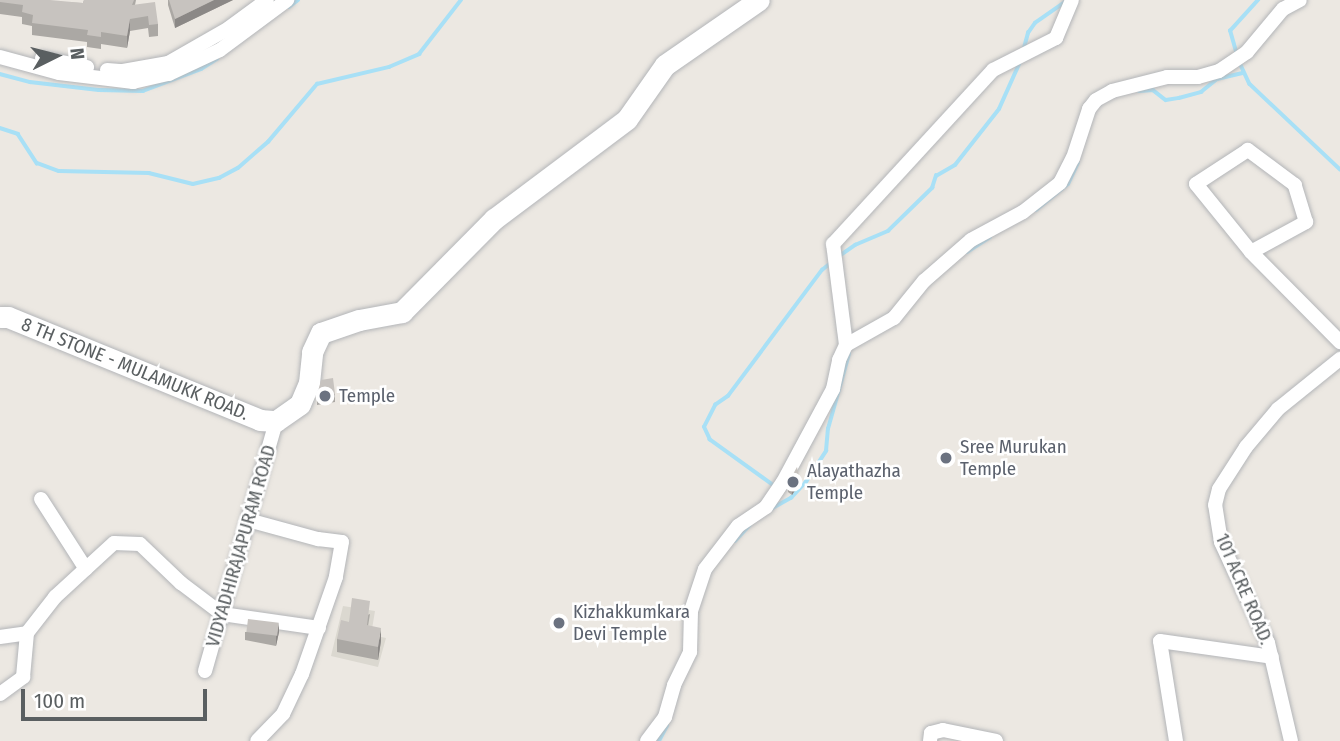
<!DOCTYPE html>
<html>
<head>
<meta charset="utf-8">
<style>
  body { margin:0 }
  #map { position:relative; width:1340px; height:741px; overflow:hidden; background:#ece8e2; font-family:"Fira Sans Condensed",sans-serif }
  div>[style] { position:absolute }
  .education>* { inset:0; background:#dbd8d0 }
  .stream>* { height:3.5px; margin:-1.75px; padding:0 1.75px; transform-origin:1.75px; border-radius:1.75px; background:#a8e0f6 }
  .roads { filter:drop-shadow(0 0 2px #b3b5b8) drop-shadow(0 0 2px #b3b5b8) }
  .minor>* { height:14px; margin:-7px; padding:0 7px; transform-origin:7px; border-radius:7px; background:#fff }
  .secondary>* { height:21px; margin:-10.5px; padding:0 10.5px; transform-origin:10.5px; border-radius:10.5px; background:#fff }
  .wall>* { inset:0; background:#aba8a4 }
  .shaded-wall>* { inset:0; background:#8b8886 }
  .building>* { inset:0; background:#c7c3bf; transform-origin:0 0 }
  .dots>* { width:19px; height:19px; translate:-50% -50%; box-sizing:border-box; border:4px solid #fff; border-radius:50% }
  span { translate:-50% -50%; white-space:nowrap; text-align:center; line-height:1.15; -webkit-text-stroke:5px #fff; paint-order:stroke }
  .street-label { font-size:19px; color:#5a5f61 }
  .worship-label { font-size:19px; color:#5b616d }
  .left { translate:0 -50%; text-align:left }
  .north { position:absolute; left:21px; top:21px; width:70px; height:70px; -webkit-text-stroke:5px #fff; paint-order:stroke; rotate:84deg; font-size:19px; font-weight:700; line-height:28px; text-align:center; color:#5a5f61 }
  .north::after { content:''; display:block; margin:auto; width:24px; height:32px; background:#5a5f61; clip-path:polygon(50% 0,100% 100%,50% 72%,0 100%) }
  .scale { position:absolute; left:21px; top:689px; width:186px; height:32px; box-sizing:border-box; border:4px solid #5a5f61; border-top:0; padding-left:9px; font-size:21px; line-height:24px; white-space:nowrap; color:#5a5f61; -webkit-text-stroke:5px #fff; paint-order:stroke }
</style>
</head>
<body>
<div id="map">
  <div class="education">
    <div style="clip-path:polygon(343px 606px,375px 611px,371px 635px,386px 638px,378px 667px,331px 656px)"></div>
  </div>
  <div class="stream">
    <div style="left:289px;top:7px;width:11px;rotate:-38deg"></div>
    <div style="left:1024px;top:48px;width:16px;rotate:-75deg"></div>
    <div style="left:1028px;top:33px;width:12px;rotate:-55deg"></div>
    <div style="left:1035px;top:23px;width:38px;rotate:-35deg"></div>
    <div style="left:1237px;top:55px;width:25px;rotate:-106deg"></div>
    <div style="left:1230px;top:31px;width:42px;rotate:-47.9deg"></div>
    <div style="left:1240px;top:63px;width:23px;rotate:65deg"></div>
    <div style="left:1250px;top:84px;width:124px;rotate:43.4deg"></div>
    <div style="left:0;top:74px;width:31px;rotate:15deg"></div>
    <div style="left:30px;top:82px;width:69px;rotate:6.6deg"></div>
    <div style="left:99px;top:90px;width:44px;rotate:1.3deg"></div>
    <div style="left:143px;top:91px;width:62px;rotate:-20.8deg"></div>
    <div style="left:201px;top:69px;width:19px;rotate:-32deg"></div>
    <div style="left:1139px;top:91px;width:14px;rotate:-4deg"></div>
    <div style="left:1153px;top:90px;width:16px;rotate:38deg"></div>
    <div style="left:1166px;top:100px;width:13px;rotate:-9deg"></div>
    <div style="left:1179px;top:98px;width:23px;rotate:-15deg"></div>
    <div style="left:1201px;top:92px;width:21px;rotate:-39deg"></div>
    <div style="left:1217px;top:79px;width:27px;rotate:-13deg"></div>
    <div style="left:0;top:128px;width:19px;rotate:18deg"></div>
    <div style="left:18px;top:134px;width:35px;rotate:57deg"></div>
    <div style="left:37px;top:163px;width:23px;rotate:20deg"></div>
    <div style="left:59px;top:171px;width:90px;rotate:1.3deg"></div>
    <div style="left:149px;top:173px;width:45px;rotate:14deg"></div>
    <div style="left:193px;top:184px;width:27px;rotate:-13deg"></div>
    <div style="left:219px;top:178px;width:21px;rotate:-28deg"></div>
    <div style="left:238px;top:168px;width:40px;rotate:-41deg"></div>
    <div style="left:268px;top:142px;width:76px;rotate:-49.8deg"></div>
    <div style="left:317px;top:84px;width:74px;rotate:-13.3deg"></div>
    <div style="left:389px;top:67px;width:33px;rotate:-23deg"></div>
    <div style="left:419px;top:54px;width:68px;rotate:-52.1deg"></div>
    <div style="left:1036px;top:210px;width:41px;rotate:-39.1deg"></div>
    <div style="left:1068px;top:184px;width:23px;rotate:-65deg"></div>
    <div style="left:967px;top:252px;width:27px;rotate:-33deg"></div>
    <div style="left:838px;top:257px;width:21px;rotate:-35deg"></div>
    <div style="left:855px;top:245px;width:36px;rotate:-23deg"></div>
    <div style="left:888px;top:231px;width:62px;rotate:-44.3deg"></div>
    <div style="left:932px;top:188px;width:13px;rotate:-72deg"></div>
    <div style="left:936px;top:176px;width:22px;rotate:-30deg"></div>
    <div style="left:955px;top:165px;width:71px;rotate:-51.8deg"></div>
    <div style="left:999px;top:109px;width:51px;rotate:-65.9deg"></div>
    <div style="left:774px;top:486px;width:79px;rotate:-144.3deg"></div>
    <div style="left:710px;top:440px;width:14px;rotate:-115deg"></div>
    <div style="left:704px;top:427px;width:25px;rotate:-63deg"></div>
    <div style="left:715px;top:405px;width:16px;rotate:-35deg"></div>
    <div style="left:728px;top:396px;width:157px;rotate:-53.3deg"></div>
    <div style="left:822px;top:270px;width:13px;rotate:-39deg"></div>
    <div style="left:771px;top:509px;width:23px;rotate:-29deg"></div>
    <div style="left:791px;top:498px;width:22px;rotate:-47deg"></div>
    <div style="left:806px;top:482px;width:37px;rotate:-57deg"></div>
    <div style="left:826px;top:451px;width:22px;rotate:-85deg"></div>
    <div style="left:828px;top:429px;width:78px;rotate:-74.4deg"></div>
    <div style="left:735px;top:541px;width:21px;rotate:-47deg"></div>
    <div style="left:659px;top:741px;width:17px;rotate:-62deg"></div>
  </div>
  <div class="roads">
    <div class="minor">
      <div style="left:0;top:57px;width:61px;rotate:15.2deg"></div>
      <div style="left:59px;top:73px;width:75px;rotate:6.9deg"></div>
      <div style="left:133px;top:82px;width:37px;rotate:-13deg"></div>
      <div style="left:169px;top:74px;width:56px;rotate:-25.2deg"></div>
      <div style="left:220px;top:50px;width:84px;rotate:-36.7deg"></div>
      <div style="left:42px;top:58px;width:46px;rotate:11.3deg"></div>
      <div style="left:107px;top:70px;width:16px;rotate:4deg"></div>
      <div style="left:123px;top:71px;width:46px;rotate:-10.1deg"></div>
      <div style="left:168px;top:63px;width:70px;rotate:-29.8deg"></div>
      <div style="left:229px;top:28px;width:47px;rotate:-36.4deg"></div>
      <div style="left:1251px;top:252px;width:63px;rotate:-28.6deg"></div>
      <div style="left:1306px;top:222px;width:39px;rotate:-107deg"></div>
      <div style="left:1295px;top:185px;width:59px;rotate:-143.3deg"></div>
      <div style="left:1248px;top:150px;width:62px;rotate:146.8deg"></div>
      <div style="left:1196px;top:184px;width:87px;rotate:51deg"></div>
      <div style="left:1251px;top:252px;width:127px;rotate:45.3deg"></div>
      <div style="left:846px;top:345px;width:102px;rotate:-97.3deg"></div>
      <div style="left:833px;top:244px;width:236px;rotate:-47.4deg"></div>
      <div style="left:993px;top:70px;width:71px;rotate:-26.9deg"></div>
      <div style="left:1056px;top:38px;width:41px;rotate:-67.2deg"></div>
      <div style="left:41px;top:499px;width:83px;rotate:57.3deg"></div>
      <div style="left:248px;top:520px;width:73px;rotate:15.2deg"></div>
      <div style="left:318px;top:539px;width:24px;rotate:7deg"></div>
      <div style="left:342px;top:542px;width:36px;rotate:100deg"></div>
      <div style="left:336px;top:577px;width:103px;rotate:109.3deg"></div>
      <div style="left:302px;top:674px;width:44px;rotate:115.4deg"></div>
      <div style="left:283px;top:714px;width:37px;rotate:134deg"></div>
      <div style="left:0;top:637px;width:27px;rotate:-8deg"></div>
      <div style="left:27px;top:633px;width:46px;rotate:-52.1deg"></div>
      <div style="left:55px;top:597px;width:80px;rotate:-42.5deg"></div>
      <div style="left:114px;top:543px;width:26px;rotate:2deg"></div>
      <div style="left:140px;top:544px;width:57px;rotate:43.6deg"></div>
      <div style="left:181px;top:583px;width:51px;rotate:37.1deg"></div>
      <div style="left:222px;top:614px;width:98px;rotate:8.2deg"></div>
      <div style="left:205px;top:671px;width:260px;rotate:-74.1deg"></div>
      <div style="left:0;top:694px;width:29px;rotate:-36deg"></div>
      <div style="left:23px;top:677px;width:44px;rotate:-84.8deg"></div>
      <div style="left:647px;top:741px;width:30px;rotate:-53deg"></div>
      <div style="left:665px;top:717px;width:33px;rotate:-74deg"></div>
      <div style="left:674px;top:685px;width:37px;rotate:-64deg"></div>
      <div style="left:690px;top:652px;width:41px;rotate:-88.6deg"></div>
      <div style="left:691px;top:611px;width:44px;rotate:-71.6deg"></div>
      <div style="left:705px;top:569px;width:54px;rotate:-52.5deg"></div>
      <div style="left:738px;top:526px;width:34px;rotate:-34deg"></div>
      <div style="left:766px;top:507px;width:30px;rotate:-56deg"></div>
      <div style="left:783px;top:482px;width:106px;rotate:-61.7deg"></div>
      <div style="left:833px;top:389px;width:30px;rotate:-78deg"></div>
      <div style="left:839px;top:360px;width:17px;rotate:-65deg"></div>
      <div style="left:846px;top:345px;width:55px;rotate:-29.4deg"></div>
      <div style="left:894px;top:318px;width:48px;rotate:-51deg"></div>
      <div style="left:924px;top:281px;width:62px;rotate:-41.1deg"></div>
      <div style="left:971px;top:240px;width:59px;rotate:-28.3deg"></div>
      <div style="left:1023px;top:212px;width:47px;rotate:-38.1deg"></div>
      <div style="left:1060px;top:183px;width:28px;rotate:-63deg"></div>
      <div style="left:1073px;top:158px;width:52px;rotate:-71.9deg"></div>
      <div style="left:1089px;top:109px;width:11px;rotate:-52deg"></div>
      <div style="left:1096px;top:100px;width:18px;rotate:-29deg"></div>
      <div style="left:1112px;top:91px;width:57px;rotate:-14.3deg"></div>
      <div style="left:1167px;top:77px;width:31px"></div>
      <div style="left:1198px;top:77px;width:22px;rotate:-16deg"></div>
      <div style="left:1219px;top:71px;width:34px;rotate:-34deg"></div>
      <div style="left:1247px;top:52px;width:56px;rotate:-50.1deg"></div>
      <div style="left:1283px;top:9px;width:19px;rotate:-28deg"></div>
      <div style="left:930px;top:741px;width:8px;rotate:-83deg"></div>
      <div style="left:931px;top:733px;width:12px;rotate:-14deg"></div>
      <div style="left:943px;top:730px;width:54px;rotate:11.7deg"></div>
      <div style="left:1176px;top:741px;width:101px;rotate:-99.1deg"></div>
      <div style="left:1160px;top:641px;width:113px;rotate:8.1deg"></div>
      <div style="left:1291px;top:741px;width:101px;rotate:-103.2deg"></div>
      <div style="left:1268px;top:643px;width:111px;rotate:-115deg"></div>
      <div style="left:1221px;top:542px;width:37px;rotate:-99deg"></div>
      <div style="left:1215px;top:505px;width:16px;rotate:-76deg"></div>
      <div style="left:1219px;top:489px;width:50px;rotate:-57.3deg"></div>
      <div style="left:1246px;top:447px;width:50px;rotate:-49.9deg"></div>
      <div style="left:1278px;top:409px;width:80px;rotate:-38.9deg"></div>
    </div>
    <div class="secondary">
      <div style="left:0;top:317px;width:8px"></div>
      <div style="left:8px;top:317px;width:272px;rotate:22.2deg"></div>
      <div style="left:260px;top:420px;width:16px;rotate:4deg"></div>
      <div style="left:276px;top:421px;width:29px;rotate:-35deg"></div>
      <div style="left:300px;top:404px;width:23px;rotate:-67deg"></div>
      <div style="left:309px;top:383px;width:31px;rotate:-84deg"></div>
      <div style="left:312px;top:352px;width:21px;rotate:-65deg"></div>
      <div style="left:321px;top:333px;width:40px;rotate:-18.9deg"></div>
      <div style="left:359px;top:320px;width:44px;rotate:-10.5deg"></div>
      <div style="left:402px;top:312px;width:131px;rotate:-45.3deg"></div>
      <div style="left:494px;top:219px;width:166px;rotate:-36.9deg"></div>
      <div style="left:627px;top:119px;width:66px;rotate:-54.9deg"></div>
      <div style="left:665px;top:65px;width:114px;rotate:-34.7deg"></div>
    </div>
  </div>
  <div class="wall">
    <div style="clip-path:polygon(0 0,83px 3px,84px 0,136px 0,135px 5px,158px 24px,158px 36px,149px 37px,148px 28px,130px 31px,127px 48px,101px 44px,101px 49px,87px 47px,87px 42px,32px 35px,32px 26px,22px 24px,22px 17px,0 14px)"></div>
    <div style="clip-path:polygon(168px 0,233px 0,175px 28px,168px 5px)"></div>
    <div style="clip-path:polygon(335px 394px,335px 402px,317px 405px,317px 396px)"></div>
    <div style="clip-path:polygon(788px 483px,799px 484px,792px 495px,788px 492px)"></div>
    <div style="clip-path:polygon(370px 614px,368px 626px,381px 641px,378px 660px,337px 652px,337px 639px,349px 622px)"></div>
    <div style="clip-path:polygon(245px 632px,279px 632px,276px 646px,245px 640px)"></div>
  </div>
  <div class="shaded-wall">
    <div style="clip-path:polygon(214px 0,233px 0,175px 28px,175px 19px)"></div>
    <div style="clip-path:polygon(130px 19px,130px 31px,127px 48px,127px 36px)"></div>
    <div style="clip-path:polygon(799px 476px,799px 484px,792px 495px,792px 486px)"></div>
    <div style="clip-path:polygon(279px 623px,279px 632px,276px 646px,276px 637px)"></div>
    <div style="clip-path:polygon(381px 628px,381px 641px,378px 660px,378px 647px)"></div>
  </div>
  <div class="building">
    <div style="clip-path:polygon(0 0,50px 0,83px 3px,84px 0,134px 0,132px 5px,155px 2px,158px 24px,149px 25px,148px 16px,130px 19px,127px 36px,101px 32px,101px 37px,87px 35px,88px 30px,32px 23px,33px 15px,22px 12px,23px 5px,0 2px)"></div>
    <div style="clip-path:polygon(169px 0,214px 0,175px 19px)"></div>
    <div style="clip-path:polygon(333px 378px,335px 394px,317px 396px,321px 380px)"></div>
    <div style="clip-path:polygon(797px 467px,799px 476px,792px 486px,788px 483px)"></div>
    <div style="clip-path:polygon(352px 598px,370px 601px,367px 625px,381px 628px,378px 647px,337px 639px,341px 620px,349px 622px)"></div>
    <div style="left:248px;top:619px;width:31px;height:13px;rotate:7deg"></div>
  </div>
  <div class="dots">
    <div style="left:325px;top:396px;background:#6b7280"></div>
    <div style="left:946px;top:458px;background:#6b7280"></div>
    <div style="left:793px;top:482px;background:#6b7280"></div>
    <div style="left:559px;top:623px;background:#6b7280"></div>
  </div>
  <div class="street-label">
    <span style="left:135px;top:369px;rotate:22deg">8 TH STONE - MULAMUKK ROAD.</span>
    <span style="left:241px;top:546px;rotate:-74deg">VIDYADHIRAJAPURAM ROAD</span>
    <span style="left:1244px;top:589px;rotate:67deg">101 ACRE ROAD.</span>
  </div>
  <div class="worship-label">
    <span class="left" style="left:339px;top:396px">Temple</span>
    <span class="left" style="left:960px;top:458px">Sree Murukan<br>Temple</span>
    <span class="left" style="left:807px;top:482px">Alayathazha<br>Temple</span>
    <span class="left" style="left:573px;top:623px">Kizhakkumkara<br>Devi Temple</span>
  </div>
  <div class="north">N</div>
  <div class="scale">100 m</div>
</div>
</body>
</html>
